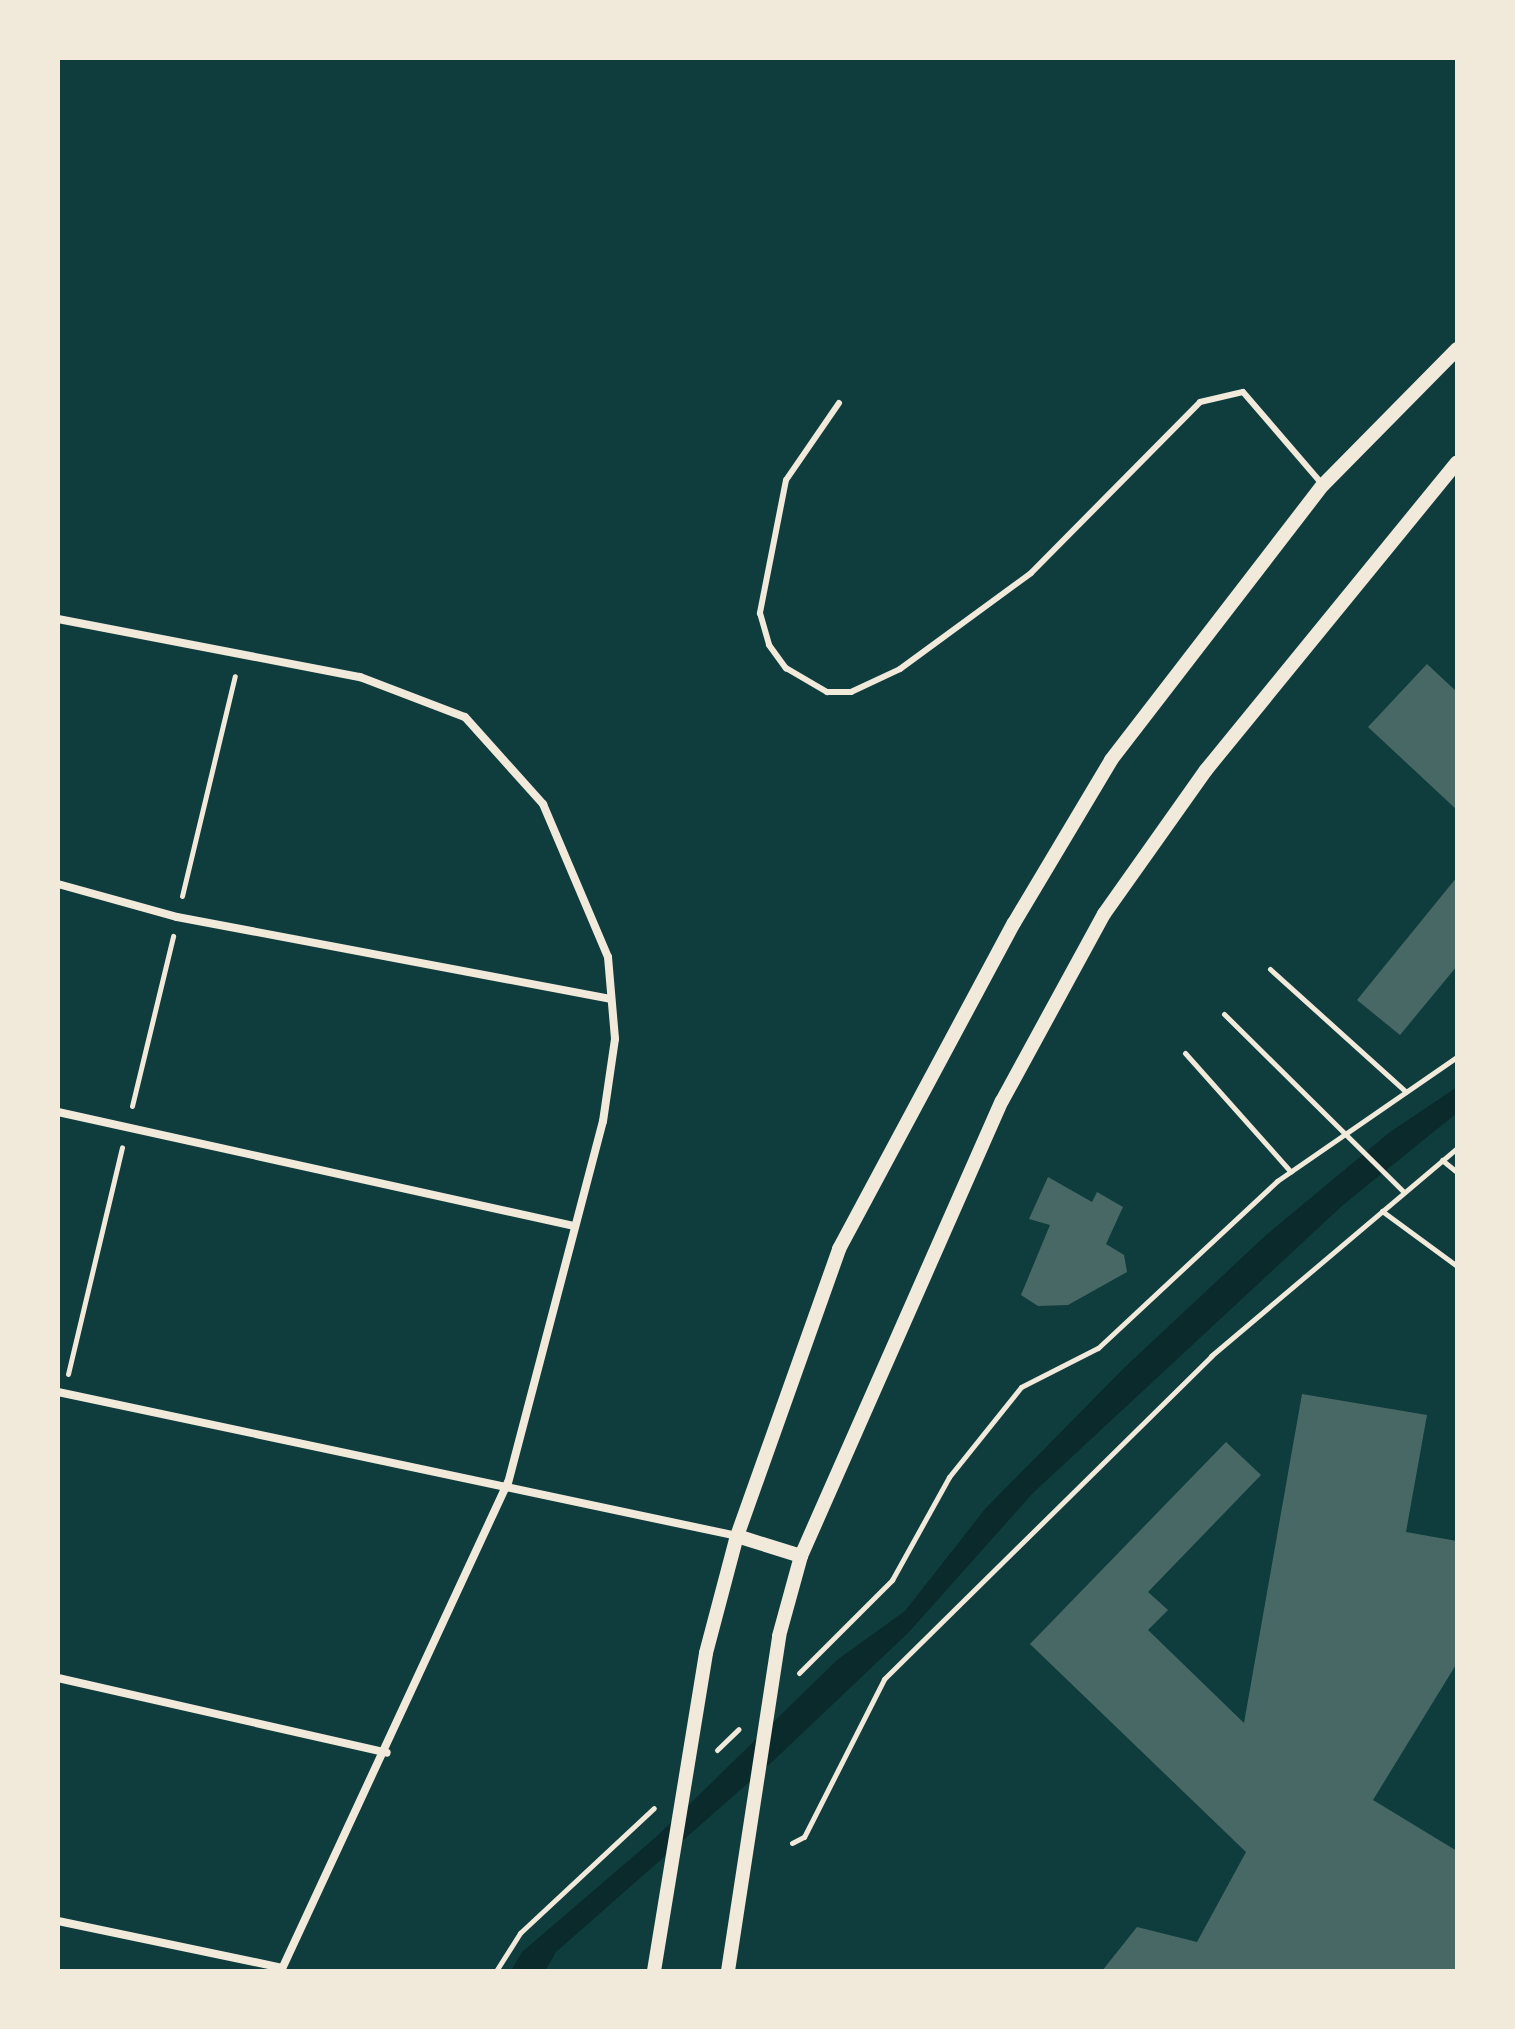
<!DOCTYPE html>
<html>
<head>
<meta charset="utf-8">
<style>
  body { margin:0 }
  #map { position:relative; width:1515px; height:2029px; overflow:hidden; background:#0f3d3e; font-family:"Source Serif 4",serif }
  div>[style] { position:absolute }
  .water>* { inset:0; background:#0a2a2b }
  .building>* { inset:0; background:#486865 }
  .path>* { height:5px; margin:-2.5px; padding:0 2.5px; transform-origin:2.5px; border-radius:2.5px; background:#f1e9da }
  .service>* { height:6px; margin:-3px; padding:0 3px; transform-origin:3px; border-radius:3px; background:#f1e9da }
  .minor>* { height:8px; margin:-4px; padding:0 4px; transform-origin:4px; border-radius:4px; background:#f1e9da }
  .tertiary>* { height:14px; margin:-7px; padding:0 7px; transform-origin:7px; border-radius:7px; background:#f1e9da }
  span { translate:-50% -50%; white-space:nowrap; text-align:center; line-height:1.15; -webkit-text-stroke:8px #f1e9da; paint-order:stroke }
  .frame { position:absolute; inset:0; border:60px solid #f1e9da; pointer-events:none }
</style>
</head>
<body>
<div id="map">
  <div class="water">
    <div style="clip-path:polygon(1457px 1087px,1457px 1113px,1343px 1205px,1033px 1493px,909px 1632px,772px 1762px,556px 1952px,545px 1971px,511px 1971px,522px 1952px,656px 1837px,837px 1660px,905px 1611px,985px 1509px,1124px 1368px,1265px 1236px,1390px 1132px)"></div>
  </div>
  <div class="building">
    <div style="clip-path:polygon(1427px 664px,1457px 692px,1457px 810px,1368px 727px)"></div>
    <div style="clip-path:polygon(1457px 877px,1457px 966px,1400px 1035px,1357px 1000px)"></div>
    <div style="clip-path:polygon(1048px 1177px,1092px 1202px,1097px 1192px,1123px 1207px,1106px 1244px,1124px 1255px,1127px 1272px,1068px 1305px,1038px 1306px,1021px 1295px,1050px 1225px,1029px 1219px)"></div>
    <div style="clip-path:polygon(1302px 1394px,1427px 1415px,1406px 1532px,1457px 1541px,1457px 1663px,1373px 1800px,1457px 1851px,1457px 1971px,1102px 1971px,1137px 1927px,1197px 1942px,1246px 1852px,1030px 1644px,1226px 1442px,1261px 1475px,1148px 1592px,1168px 1610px,1148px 1630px,1244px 1723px)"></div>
  </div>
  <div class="path">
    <div style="left:182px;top:896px;width:226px;rotate:-76.5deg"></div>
    <div style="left:1270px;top:969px;width:183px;rotate:42.1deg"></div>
    <div style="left:1224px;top:1014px;width:253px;rotate:44.7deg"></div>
    <div style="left:1185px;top:1053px;width:159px;rotate:48.3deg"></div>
    <div style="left:132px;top:1106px;width:175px;rotate:-76.4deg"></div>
    <div style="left:1442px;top:1160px;width:19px;rotate:39deg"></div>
    <div style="left:1382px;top:1211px;width:93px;rotate:36.3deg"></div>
    <div style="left:68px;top:1374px;width:233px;rotate:-76.6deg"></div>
    <div style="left:799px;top:1673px;width:132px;rotate:-45deg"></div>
    <div style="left:892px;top:1580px;width:118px;rotate:-61deg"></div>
    <div style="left:949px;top:1477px;width:115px;rotate:-51.3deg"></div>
    <div style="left:1021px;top:1387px;width:86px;rotate:-26.9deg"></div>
    <div style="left:1098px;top:1348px;width:245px;rotate:-43deg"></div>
    <div style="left:1277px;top:1181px;width:219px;rotate:-34.6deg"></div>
    <div style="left:717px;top:1750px;width:30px;rotate:-44deg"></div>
    <div style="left:792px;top:1843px;width:13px;rotate:-27deg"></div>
    <div style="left:804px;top:1837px;width:177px;rotate:-63.1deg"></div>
    <div style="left:884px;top:1679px;width:460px;rotate:-44.6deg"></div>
    <div style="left:1211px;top:1356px;width:322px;rotate:-40.2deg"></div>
    <div style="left:496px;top:1971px;width:45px;rotate:-57.7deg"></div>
    <div style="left:520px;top:1933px;width:183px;rotate:-43deg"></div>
  </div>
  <div class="service">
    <div style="left:839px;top:403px;width:93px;rotate:124.5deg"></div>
    <div style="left:786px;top:480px;width:136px;rotate:101.1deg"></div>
    <div style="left:760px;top:613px;width:33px;rotate:74deg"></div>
    <div style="left:769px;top:645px;width:29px;rotate:54deg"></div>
    <div style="left:786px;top:668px;width:48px;rotate:30.3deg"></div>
    <div style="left:827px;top:692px;width:24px"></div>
    <div style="left:851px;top:692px;width:54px;rotate:-25.1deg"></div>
    <div style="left:900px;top:669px;width:162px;rotate:-36.2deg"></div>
    <div style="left:1031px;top:573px;width:240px;rotate:-45.3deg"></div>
    <div style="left:1200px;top:402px;width:44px;rotate:-13.1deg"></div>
    <div style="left:1243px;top:392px;width:123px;rotate:49.3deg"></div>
  </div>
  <div class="minor">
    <div style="left:58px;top:619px;width:308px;rotate:10.9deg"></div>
    <div style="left:360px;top:677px;width:112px;rotate:20.9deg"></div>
    <div style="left:465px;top:717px;width:117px;rotate:48.1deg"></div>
    <div style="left:543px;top:804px;width:166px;rotate:67deg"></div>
    <div style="left:608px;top:957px;width:82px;rotate:85.1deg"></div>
    <div style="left:615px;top:1039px;width:83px;rotate:98.3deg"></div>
    <div style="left:603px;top:1121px;width:373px;rotate:104.7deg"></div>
    <div style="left:508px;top:1482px;width:539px;rotate:114.9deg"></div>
    <div style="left:58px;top:884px;width:123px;rotate:15.5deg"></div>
    <div style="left:177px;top:917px;width:441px;rotate:10.7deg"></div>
    <div style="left:58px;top:1112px;width:528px;rotate:12.46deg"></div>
    <div style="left:58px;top:1392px;width:694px;rotate:11.97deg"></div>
    <div style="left:58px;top:1678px;width:337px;rotate:12.8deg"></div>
    <div style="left:58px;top:1921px;width:229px;rotate:11.8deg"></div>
  </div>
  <div class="tertiary">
    <div style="left:737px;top:1536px;width:67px;rotate:17.4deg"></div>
    <div style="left:654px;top:1971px;width:322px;rotate:-80.7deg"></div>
    <div style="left:706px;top:1653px;width:121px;rotate:-75.2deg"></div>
    <div style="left:737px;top:1536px;width:305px;rotate:-70.4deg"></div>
    <div style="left:839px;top:1249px;width:370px;rotate:-61.8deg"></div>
    <div style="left:1014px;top:923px;width:190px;rotate:-59.2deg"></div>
    <div style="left:1111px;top:760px;width:347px;rotate:-52.4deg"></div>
    <div style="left:1323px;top:485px;width:191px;rotate:-45.4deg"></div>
    <div style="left:728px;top:1971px;width:339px;rotate:-81.3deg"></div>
    <div style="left:779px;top:1636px;width:83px;rotate:-74.6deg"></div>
    <div style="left:801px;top:1556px;width:497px;rotate:-66.2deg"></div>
    <div style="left:1002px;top:1101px;width:213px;rotate:-61.4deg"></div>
    <div style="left:1104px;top:914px;width:176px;rotate:-54.7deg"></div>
    <div style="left:1206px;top:770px;width:397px;rotate:-50.8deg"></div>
  </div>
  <div class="frame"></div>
</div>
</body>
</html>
